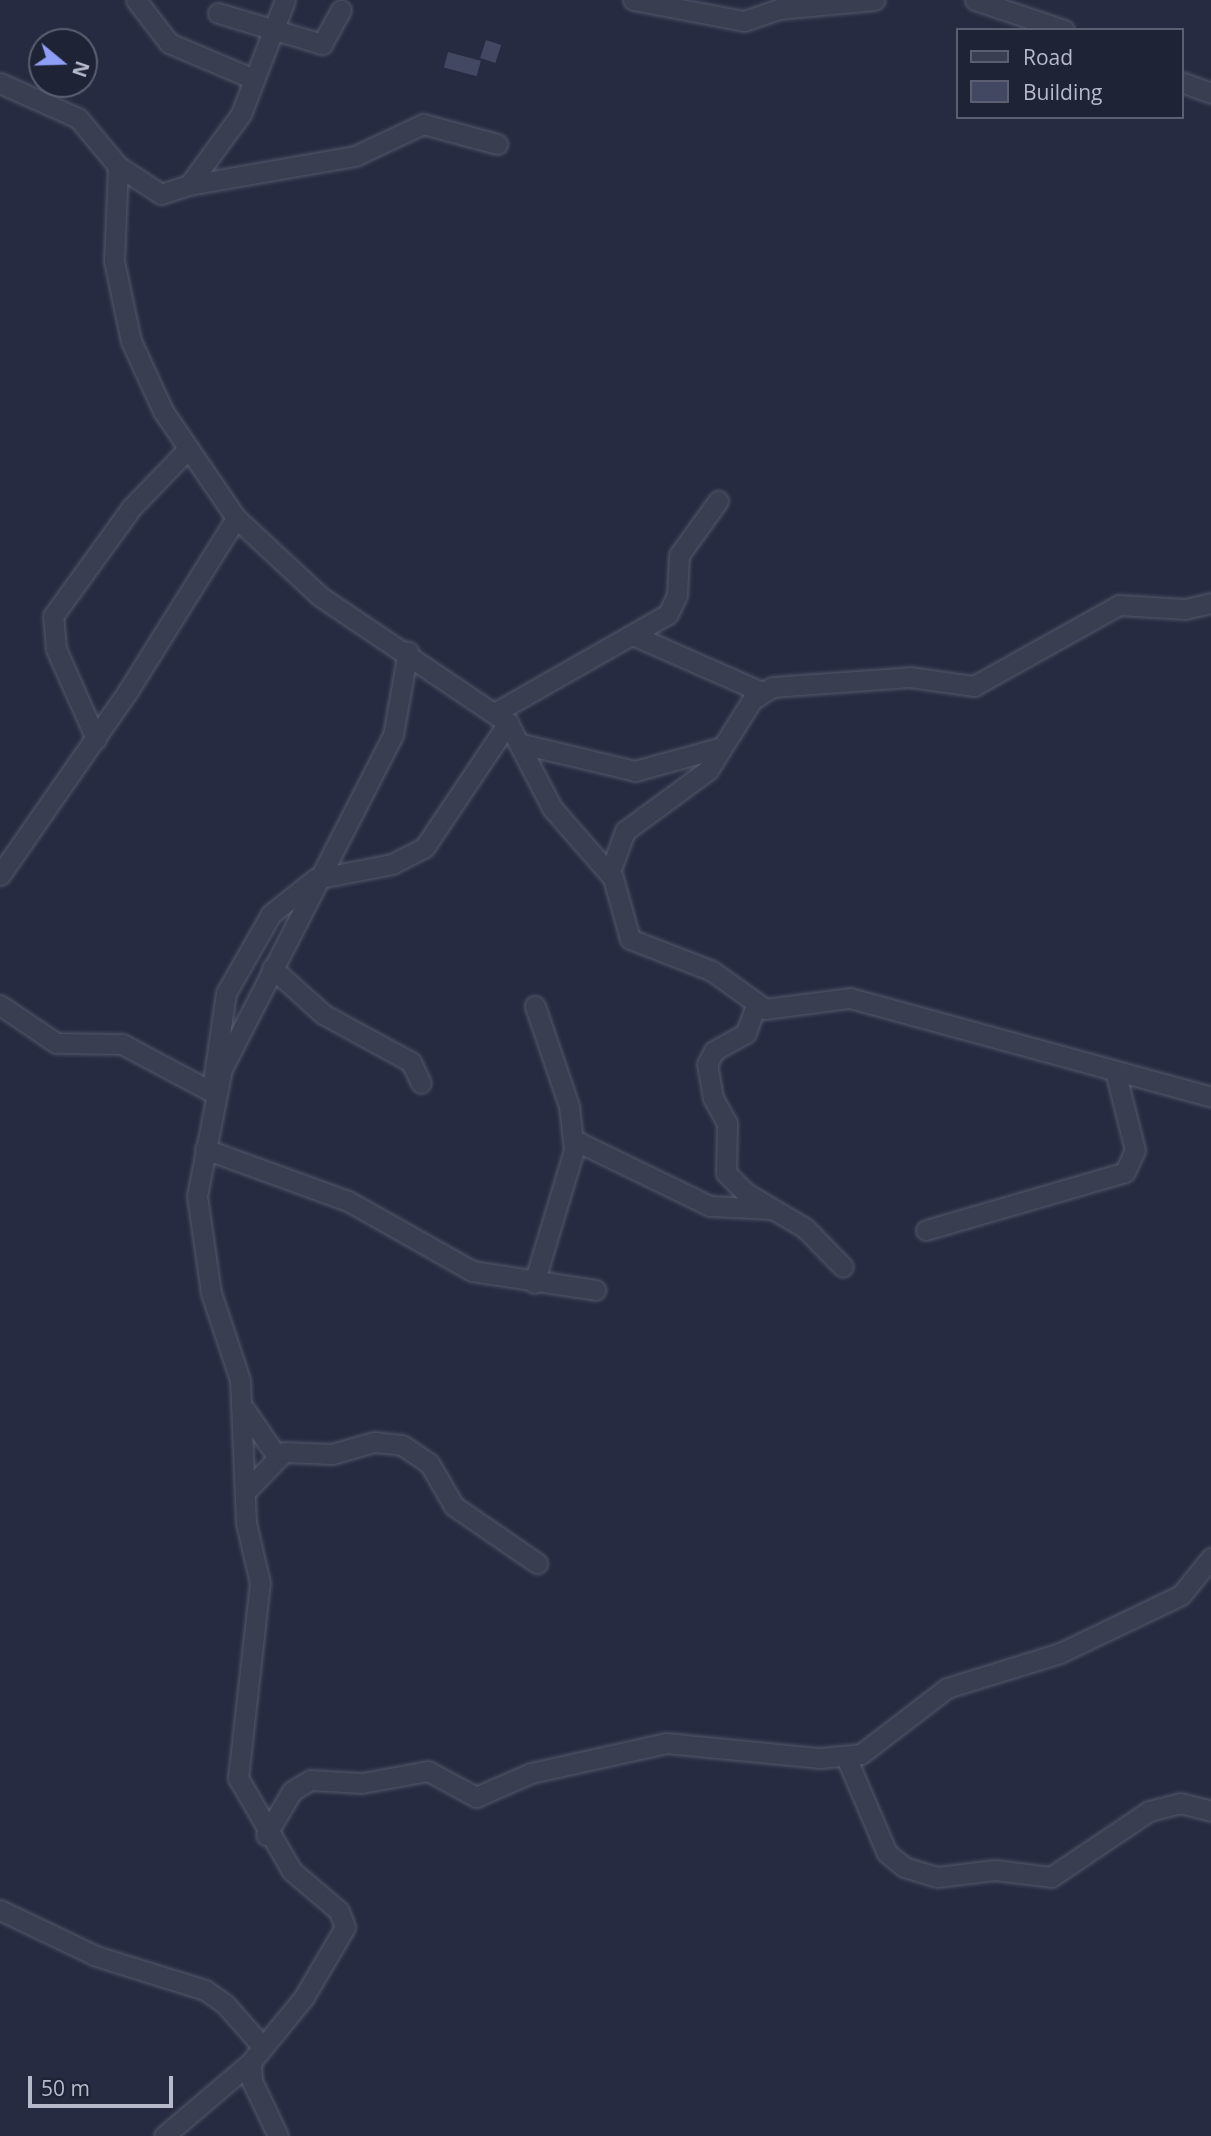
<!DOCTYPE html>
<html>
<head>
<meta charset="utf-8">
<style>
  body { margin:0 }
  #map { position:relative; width:1211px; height:2136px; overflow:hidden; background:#262b41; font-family:"Open Sans",sans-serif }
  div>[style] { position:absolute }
  .building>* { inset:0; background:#424861; transform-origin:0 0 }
  .roads { filter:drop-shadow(0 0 2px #55596b) drop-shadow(0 0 2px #55596b) }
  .street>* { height:19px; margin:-9.5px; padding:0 9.5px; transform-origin:9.5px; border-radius:9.5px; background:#3a3e51 }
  span { translate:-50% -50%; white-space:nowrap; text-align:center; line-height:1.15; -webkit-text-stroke:7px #1f2336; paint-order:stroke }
  .legend { position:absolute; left:956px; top:28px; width:228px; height:91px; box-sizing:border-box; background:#1f2336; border:2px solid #5c5f72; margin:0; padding:9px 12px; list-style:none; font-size:21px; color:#b7bacb }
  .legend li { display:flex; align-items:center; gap:14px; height:35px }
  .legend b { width:35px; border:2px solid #5c5f72 }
  .north { position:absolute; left:28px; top:28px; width:70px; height:70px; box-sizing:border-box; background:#1f2336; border:2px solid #5c5f72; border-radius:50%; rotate:109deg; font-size:19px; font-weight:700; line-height:28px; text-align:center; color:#b7bacb }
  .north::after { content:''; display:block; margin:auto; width:24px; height:32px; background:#8f9ef7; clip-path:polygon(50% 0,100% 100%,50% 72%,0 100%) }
  .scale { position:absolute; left:28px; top:2076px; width:145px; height:32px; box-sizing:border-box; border:4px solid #b7bacb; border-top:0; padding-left:9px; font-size:21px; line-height:24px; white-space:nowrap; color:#b7bacb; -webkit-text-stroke:5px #1f2336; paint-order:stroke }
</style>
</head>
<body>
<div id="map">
  <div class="building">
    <div style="left:486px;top:40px;width:16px;height:19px;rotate:18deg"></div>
    <div style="left:448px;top:52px;width:34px;height:16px;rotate:15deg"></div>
  </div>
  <div class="roads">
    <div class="street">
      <div style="left:136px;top:0;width:54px;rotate:52.5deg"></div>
      <div style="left:169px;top:43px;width:92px;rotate:23deg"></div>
      <div style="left:633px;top:0;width:113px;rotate:10.7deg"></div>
      <div style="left:744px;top:21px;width:37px;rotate:-19deg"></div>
      <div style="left:779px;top:9px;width:96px;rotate:-5.4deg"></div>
      <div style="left:975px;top:0;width:94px;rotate:18.6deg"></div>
      <div style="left:218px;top:13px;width:109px;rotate:16.6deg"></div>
      <div style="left:322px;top:44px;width:39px;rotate:-61deg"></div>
      <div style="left:1181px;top:82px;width:32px;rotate:20deg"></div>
      <div style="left:0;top:83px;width:85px;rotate:24.2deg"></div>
      <div style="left:78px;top:118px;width:62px;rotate:50.2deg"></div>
      <div style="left:118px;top:166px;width:95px;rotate:92.4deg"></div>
      <div style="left:114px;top:261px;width:82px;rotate:78deg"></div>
      <div style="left:131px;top:341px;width:77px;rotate:65.4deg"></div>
      <div style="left:163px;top:411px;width:130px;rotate:55.7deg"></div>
      <div style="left:236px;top:518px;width:116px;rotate:42.9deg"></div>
      <div style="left:321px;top:597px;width:225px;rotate:34deg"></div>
      <div style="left:508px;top:723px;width:96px;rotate:62.6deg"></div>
      <div style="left:552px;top:808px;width:93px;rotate:48.9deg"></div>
      <div style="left:613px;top:878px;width:63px;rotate:74.4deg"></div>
      <div style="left:630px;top:939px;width:88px;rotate:21.3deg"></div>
      <div style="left:712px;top:971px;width:65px;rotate:35.6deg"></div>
      <div style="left:765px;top:1009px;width:86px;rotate:-7.4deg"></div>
      <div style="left:850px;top:998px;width:374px;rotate:15.3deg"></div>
      <div style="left:118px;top:166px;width:51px;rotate:33.1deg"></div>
      <div style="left:161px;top:194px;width:29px;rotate:-18deg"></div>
      <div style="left:189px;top:185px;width:88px;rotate:-53.8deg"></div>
      <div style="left:241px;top:114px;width:122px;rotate:-68.9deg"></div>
      <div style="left:189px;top:185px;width:169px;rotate:-9.9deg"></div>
      <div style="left:355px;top:156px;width:75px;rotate:-25.2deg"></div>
      <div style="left:423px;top:124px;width:77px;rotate:15.1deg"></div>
      <div style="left:635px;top:636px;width:139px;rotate:23.8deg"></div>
      <div style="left:496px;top:712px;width:198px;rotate:-29.7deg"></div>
      <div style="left:668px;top:614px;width:21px;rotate:-65deg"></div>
      <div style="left:677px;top:595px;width:40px;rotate:-87.1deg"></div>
      <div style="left:679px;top:555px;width:67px;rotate:-54.2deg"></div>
      <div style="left:96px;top:739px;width:98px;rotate:-114deg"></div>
      <div style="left:56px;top:649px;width:33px;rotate:-95deg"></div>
      <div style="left:53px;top:616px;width:135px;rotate:-54.1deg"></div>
      <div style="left:132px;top:507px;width:79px;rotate:-46deg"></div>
      <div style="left:522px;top:744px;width:116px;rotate:13.4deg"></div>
      <div style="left:635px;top:771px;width:90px;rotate:-15.4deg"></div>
      <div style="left:610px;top:872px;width:44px;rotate:-69.9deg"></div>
      <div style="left:625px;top:831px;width:103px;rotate:-36.3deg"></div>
      <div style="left:708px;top:770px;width:83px;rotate:-57.8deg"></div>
      <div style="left:752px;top:700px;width:24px;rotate:-33deg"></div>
      <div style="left:772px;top:687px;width:138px;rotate:-4.1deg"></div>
      <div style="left:910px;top:677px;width:65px;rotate:8deg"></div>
      <div style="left:974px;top:686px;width:166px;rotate:-29.2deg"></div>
      <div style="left:1119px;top:605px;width:66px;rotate:3.5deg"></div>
      <div style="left:1185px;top:609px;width:27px;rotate:-13deg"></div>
      <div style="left:0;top:875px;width:224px;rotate:-55.2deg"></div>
      <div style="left:128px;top:691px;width:204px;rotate:-58deg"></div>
      <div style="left:272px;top:968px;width:69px;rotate:42deg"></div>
      <div style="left:323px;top:1014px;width:100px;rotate:28.6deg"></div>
      <div style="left:411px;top:1062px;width:23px;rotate:65deg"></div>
      <div style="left:0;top:1005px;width:68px;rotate:34.2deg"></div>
      <div style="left:56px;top:1043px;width:66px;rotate:0.9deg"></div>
      <div style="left:122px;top:1044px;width:104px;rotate:28deg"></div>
      <div style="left:756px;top:1005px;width:30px;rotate:110deg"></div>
      <div style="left:746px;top:1033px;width:37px;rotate:151deg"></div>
      <div style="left:714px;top:1051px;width:15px;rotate:118deg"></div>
      <div style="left:707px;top:1064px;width:35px;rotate:80deg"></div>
      <div style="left:713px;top:1098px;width:29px;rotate:61deg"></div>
      <div style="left:727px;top:1123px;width:50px;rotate:91.1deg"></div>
      <div style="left:726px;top:1173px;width:28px;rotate:45deg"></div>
      <div style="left:746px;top:1193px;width:69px;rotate:30.7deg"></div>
      <div style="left:805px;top:1228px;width:54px;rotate:45.7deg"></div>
      <div style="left:213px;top:1082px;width:90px;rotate:-81.7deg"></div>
      <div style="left:226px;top:993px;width:91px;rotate:-60.3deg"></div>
      <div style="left:271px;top:914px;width:56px;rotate:-38.5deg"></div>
      <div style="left:315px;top:879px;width:78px;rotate:-11deg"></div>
      <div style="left:392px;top:864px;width:36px;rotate:-27deg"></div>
      <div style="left:424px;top:848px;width:151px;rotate:-56.1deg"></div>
      <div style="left:574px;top:1140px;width:151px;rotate:25.9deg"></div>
      <div style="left:710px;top:1206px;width:61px;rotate:2.8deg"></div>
      <div style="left:205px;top:1149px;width:152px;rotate:20deg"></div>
      <div style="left:348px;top:1201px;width:142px;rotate:29.4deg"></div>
      <div style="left:472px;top:1271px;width:125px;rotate:8.7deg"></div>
      <div style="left:926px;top:1230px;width:207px;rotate:-16.2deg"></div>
      <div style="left:1125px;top:1172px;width:24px;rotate:-66deg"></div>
      <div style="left:1135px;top:1150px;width:81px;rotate:-104.2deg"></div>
      <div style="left:534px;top:1283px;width:139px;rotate:-73.3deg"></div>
      <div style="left:574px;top:1150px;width:44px;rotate:-96.5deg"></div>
      <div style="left:569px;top:1106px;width:106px;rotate:-108.8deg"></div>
      <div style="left:245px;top:1410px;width:55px;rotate:55.4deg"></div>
      <div style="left:245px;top:1492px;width:56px;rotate:-45.7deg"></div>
      <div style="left:284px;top:1452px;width:48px;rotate:2.4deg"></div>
      <div style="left:332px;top:1454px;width:44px;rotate:-15.9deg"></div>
      <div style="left:374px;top:1442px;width:28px;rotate:6deg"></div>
      <div style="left:402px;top:1445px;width:32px;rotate:34deg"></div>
      <div style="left:429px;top:1463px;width:50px;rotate:59.8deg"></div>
      <div style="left:454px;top:1506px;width:101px;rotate:34.5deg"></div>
      <div style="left:846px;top:1757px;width:104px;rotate:66.9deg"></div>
      <div style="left:887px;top:1853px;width:22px;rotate:39deg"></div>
      <div style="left:904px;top:1867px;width:34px;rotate:17deg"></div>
      <div style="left:937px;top:1877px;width:58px;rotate:-6.9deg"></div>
      <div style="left:995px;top:1870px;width:56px;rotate:7.1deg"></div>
      <div style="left:1051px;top:1877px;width:118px;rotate:-34deg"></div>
      <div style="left:1149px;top:1811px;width:32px;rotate:-14deg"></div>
      <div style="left:1180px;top:1803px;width:32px;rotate:14deg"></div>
      <div style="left:266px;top:1835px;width:51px;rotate:-59.4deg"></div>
      <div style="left:292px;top:1791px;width:21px;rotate:-31deg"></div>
      <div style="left:310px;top:1780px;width:52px;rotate:3.3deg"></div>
      <div style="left:362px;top:1783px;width:67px;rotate:-10.3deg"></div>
      <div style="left:428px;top:1771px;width:55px;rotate:28.4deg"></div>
      <div style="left:476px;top:1797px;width:60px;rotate:-23.6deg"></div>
      <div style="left:531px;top:1773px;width:138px;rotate:-12.5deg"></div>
      <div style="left:666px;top:1743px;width:155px;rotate:5.6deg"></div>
      <div style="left:820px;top:1758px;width:41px;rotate:-5.6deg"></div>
      <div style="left:861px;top:1754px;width:108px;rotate:-37.5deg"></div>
      <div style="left:947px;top:1688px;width:118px;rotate:-17.2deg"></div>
      <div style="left:1060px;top:1653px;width:134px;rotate:-25.6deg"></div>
      <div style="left:1181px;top:1595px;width:48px;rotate:-51deg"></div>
      <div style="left:0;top:1910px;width:106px;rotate:25.6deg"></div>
      <div style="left:96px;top:1956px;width:114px;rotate:17.3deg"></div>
      <div style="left:205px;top:1990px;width:24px;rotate:35deg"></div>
      <div style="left:225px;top:2004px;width:55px;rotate:48.7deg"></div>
      <div style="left:164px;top:2136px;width:114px;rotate:-40.4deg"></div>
      <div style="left:278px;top:2136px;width:61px;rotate:-115.3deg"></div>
      <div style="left:252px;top:2081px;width:19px;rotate:-93deg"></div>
      <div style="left:251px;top:2062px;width:84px;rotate:-50.8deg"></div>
      <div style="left:304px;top:1997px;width:81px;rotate:-59.6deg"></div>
      <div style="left:345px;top:1927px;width:17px;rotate:-111deg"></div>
      <div style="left:339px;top:1911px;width:62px;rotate:-139.6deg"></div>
      <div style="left:292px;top:1871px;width:108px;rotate:-120.1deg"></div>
      <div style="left:238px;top:1778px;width:196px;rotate:-83.6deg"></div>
      <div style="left:260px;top:1583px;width:62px;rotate:-103.1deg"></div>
      <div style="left:246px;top:1523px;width:143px;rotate:-92.4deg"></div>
      <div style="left:240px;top:1380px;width:92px;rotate:-108.4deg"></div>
      <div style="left:211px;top:1293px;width:98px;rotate:-98.2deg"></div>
      <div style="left:197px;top:1196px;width:129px;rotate:-78.9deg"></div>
      <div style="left:222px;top:1069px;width:375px;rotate:-62.9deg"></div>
      <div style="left:393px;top:735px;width:85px;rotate:-79.9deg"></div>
    </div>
  </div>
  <ul class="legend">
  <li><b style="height:9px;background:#3a3e51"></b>Road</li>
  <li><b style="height:19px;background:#424861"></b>Building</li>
  </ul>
  <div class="north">N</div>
  <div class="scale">50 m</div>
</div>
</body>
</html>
